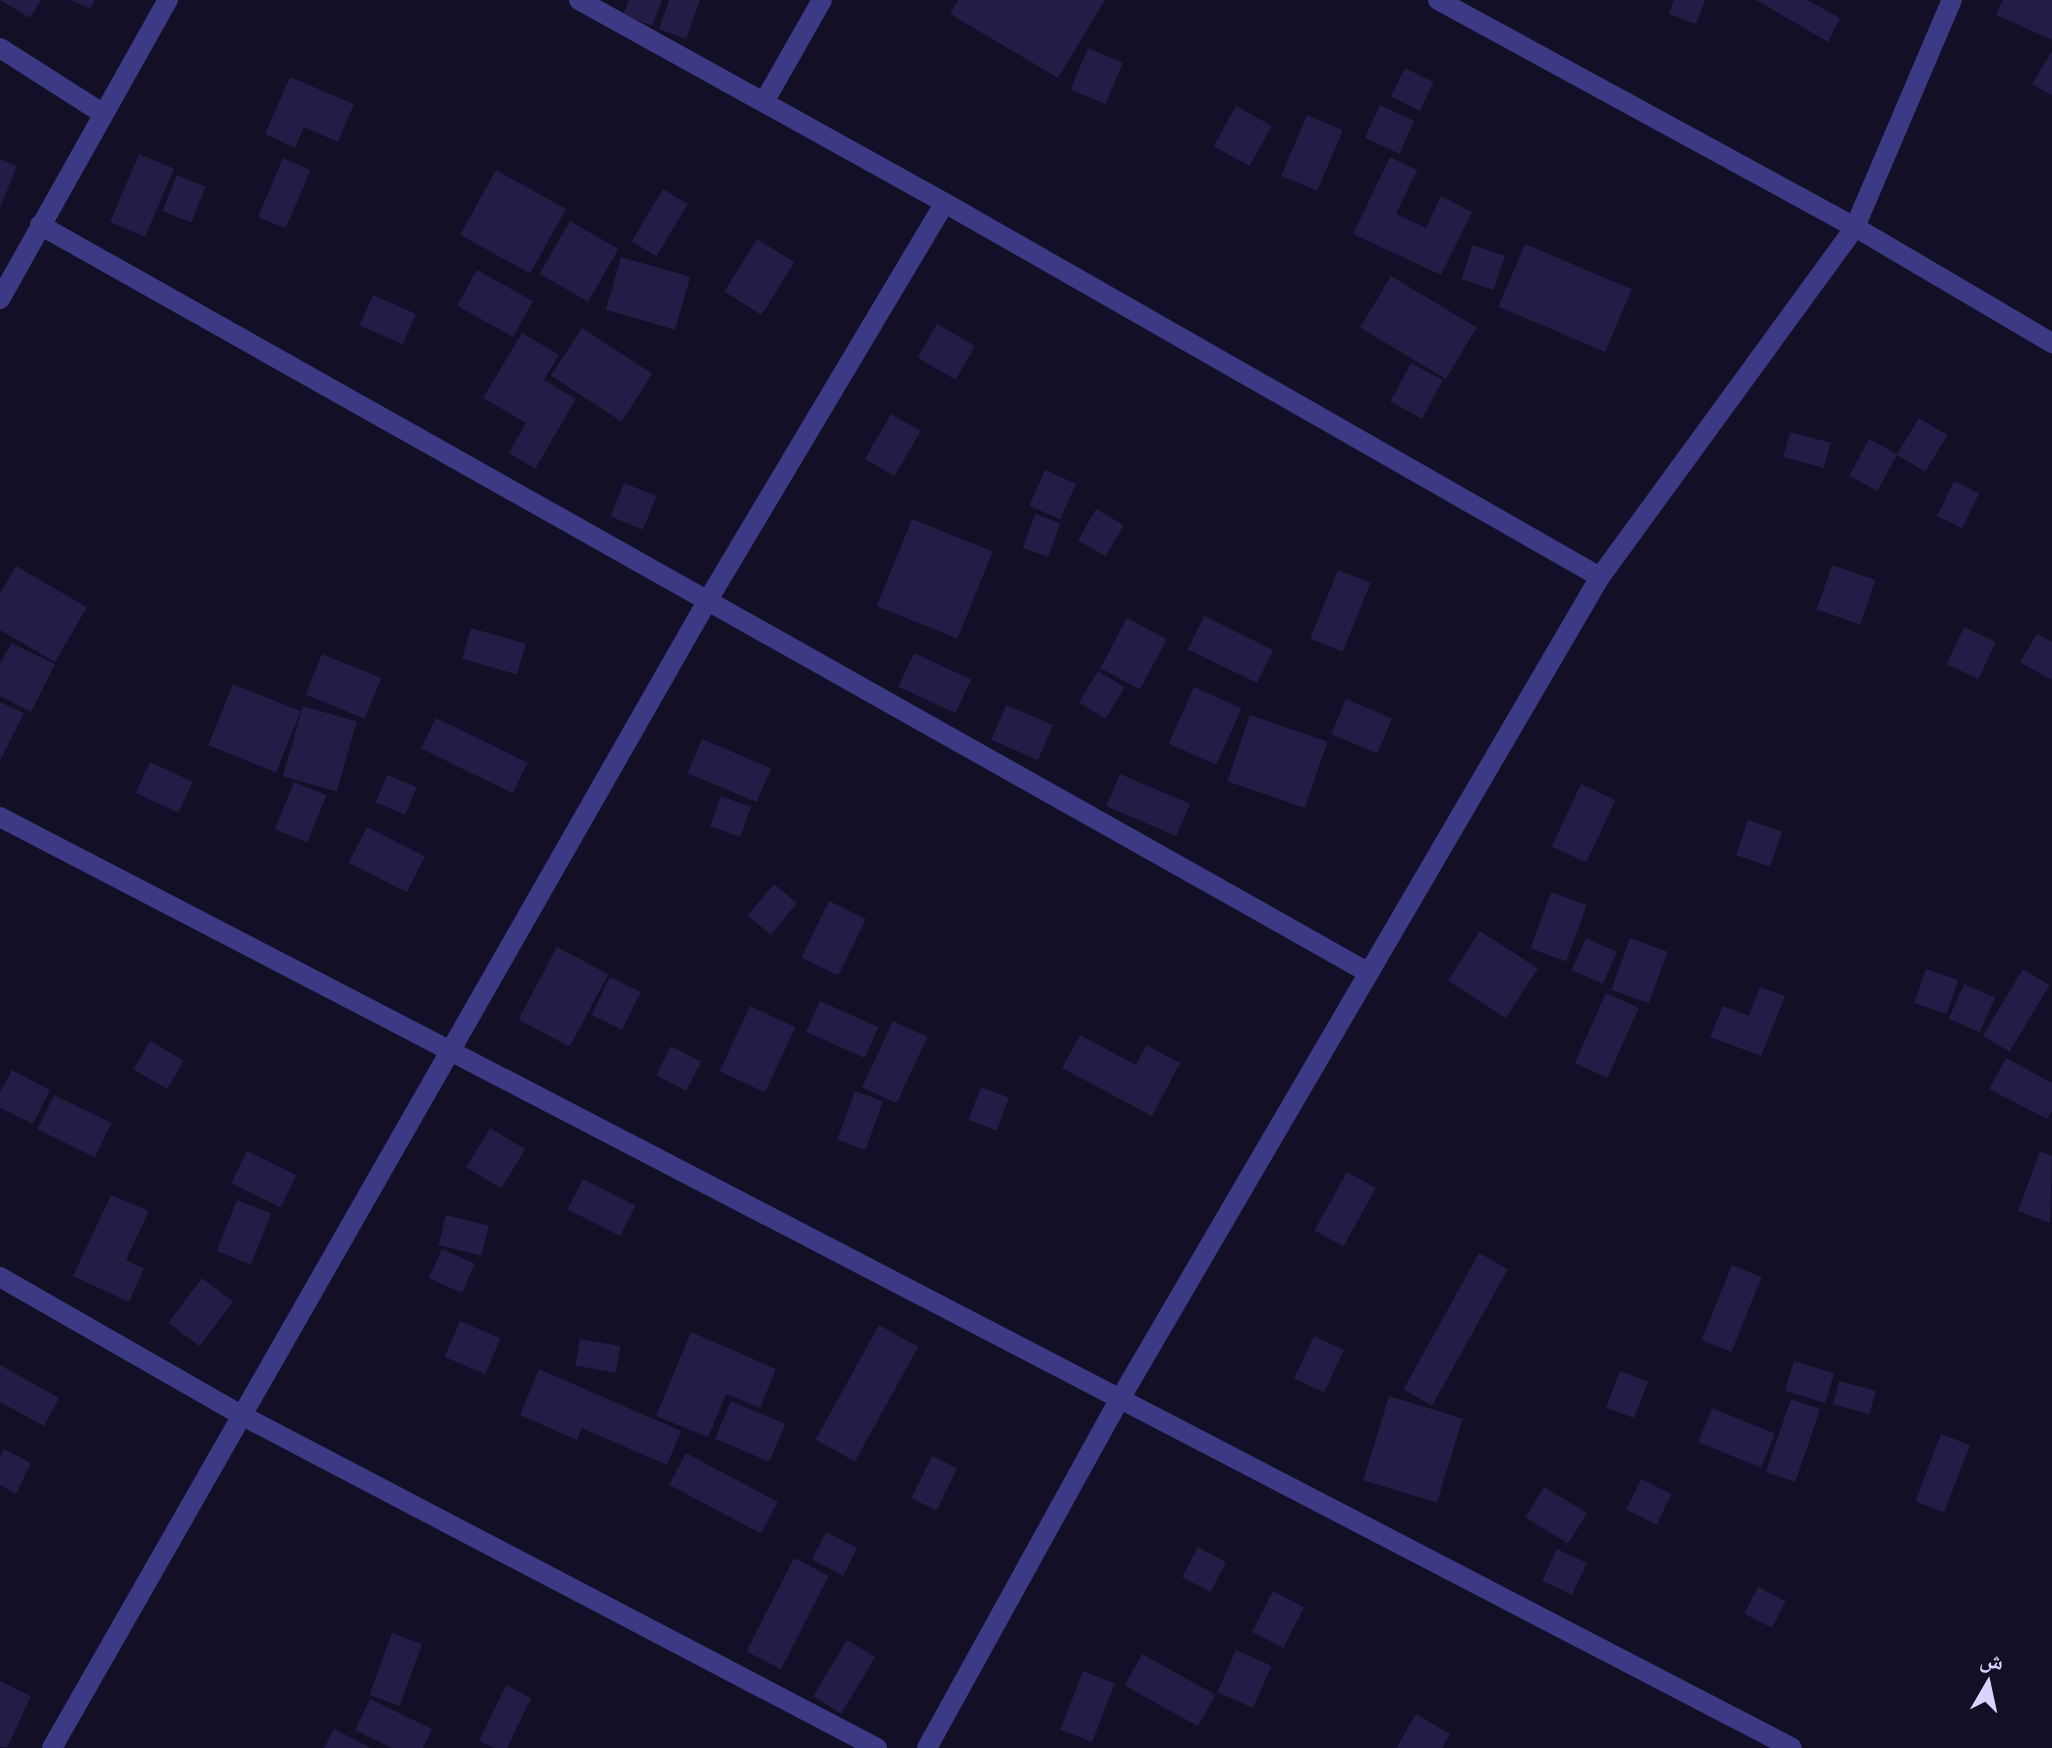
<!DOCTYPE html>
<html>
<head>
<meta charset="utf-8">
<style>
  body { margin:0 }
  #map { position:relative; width:2052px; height:1748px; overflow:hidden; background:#130f26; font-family:Quicksand,"Noto Naskh Arabic",sans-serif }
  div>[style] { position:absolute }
  .building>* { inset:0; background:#241b47; transform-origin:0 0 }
  .street>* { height:20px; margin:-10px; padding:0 10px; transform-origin:10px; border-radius:10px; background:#3d3a85 }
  span { translate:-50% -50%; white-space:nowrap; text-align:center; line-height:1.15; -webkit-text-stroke:6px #130f26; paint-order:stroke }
  .north { position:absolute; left:1948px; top:1644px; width:80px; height:80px; -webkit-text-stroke:6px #130f26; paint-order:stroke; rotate:9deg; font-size:22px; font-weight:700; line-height:32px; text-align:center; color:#d9d4ff }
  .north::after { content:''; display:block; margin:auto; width:28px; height:36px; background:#d9d4ff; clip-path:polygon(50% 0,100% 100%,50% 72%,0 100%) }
</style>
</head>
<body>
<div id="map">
  <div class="building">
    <div style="clip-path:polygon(0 0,41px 0,30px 18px)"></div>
    <div style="clip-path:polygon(71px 0,95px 0,90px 9px)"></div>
    <div style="clip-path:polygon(629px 0,662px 0,652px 26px,623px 15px)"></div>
    <div style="clip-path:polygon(669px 0,700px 0,686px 39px,659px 29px)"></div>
    <div style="clip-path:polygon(958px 0,1105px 0,1058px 78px,950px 14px)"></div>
    <div style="clip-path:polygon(1674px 0,1705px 0,1696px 24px,1669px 14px)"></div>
    <div style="clip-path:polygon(1756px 0,1807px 0,1840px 18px,1828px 42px)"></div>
    <div style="clip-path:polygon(2003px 0,2052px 0,2052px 40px,1996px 15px)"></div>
    <div style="left:1088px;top:48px;width:38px;height:45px;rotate:23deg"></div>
    <div style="clip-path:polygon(2052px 51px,2052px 96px,2032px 84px)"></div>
    <div style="left:1405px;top:68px;width:32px;height:32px;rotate:26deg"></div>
    <div style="clip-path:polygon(290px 77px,354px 104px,338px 142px,304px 127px,295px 148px,265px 134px)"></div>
    <div style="left:1380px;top:105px;width:38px;height:36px;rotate:25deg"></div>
    <div style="left:1236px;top:106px;width:41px;height:46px;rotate:29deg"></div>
    <div style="left:1307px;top:115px;width:39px;height:66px;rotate:23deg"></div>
    <div style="left:139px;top:154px;width:38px;height:74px;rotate:23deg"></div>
    <div style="clip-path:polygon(1390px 157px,1417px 170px,1396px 214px,1426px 228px,1441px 196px,1472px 212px,1441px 275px,1353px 234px)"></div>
    <div style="left:283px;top:158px;width:30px;height:64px;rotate:23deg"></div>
    <div style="clip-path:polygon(0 159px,17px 166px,0 208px)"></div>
    <div style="left:496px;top:170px;width:80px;height:74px;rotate:29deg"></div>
    <div style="left:177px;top:175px;width:31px;height:39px;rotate:22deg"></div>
    <div style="left:663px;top:189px;width:29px;height:61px;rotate:31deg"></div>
    <div style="left:570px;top:221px;width:56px;height:61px;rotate:30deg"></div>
    <div style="left:757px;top:239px;width:44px;height:62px;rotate:32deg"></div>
    <div style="left:1525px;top:244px;width:116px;height:68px;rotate:23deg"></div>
    <div style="left:1473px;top:245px;width:34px;height:36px;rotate:19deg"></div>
    <div style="left:621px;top:257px;width:72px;height:55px;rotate:16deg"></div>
    <div style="left:477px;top:270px;width:64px;height:41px;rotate:29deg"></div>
    <div style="left:1391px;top:276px;width:100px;height:60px;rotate:31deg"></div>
    <div style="left:373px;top:295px;width:47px;height:33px;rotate:24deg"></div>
    <div style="left:937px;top:324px;width:44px;height:39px;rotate:30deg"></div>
    <div style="left:582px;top:328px;width:84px;height:57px;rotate:33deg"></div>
    <div style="clip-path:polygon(522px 333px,559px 355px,544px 380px,576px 399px,535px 469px,509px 453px,526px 423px,483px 398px)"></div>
    <div style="left:1411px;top:363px;width:36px;height:44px;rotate:28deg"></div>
    <div style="left:891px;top:414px;width:34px;height:52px;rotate:30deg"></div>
    <div style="left:1919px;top:418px;width:33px;height:43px;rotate:31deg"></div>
    <div style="left:1790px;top:432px;width:42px;height:26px;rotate:15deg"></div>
    <div style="left:1869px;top:439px;width:32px;height:42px;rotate:28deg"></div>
    <div style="left:1045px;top:470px;width:34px;height:39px;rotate:24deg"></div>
    <div style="left:1954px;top:481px;width:28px;height:39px;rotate:26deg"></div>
    <div style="left:624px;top:483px;width:35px;height:36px;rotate:22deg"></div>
    <div style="left:1096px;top:509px;width:32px;height:36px;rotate:30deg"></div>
    <div style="left:1035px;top:514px;width:27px;height:36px;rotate:20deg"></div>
    <div style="left:912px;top:519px;width:87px;height:94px;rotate:22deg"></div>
    <div style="left:1832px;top:565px;width:46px;height:47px;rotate:19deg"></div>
    <div style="clip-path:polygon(16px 566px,87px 607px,55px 662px,0 630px,0 593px)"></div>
    <div style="left:1338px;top:570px;width:35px;height:74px;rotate:22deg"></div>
    <div style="left:1204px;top:616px;width:77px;height:37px;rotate:26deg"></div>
    <div style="left:1127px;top:618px;width:45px;height:57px;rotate:28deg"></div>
    <div style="left:1964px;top:627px;width:35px;height:41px;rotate:25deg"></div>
    <div style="left:471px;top:628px;width:57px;height:32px;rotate:16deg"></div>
    <div style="clip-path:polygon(2037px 634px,2052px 642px,2052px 680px,2020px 662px)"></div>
    <div style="clip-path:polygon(11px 643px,55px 664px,31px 712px,0 696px,0 664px)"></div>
    <div style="left:914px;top:653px;width:63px;height:37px;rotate:25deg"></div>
    <div style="left:322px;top:654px;width:64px;height:44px;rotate:22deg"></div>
    <div style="left:1098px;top:671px;width:31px;height:37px;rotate:31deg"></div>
    <div style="left:233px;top:684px;width:73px;height:66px;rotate:22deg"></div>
    <div style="left:1194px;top:687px;width:52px;height:62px;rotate:24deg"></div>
    <div style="left:1346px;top:699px;width:50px;height:38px;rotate:23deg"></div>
    <div style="clip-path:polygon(0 702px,24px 713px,0 761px)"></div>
    <div style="left:1006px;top:705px;width:51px;height:38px;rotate:23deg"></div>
    <div style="left:303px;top:706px;width:56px;height:73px;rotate:16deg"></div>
    <div style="left:1250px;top:715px;width:82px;height:70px;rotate:19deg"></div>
    <div style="left:436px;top:718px;width:102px;height:34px;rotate:26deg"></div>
    <div style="left:702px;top:739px;width:75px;height:37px;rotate:23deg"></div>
    <div style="left:150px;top:762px;width:47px;height:34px;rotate:25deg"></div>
    <div style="left:1120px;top:774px;width:76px;height:35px;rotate:23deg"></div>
    <div style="left:387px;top:775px;width:32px;height:30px;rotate:22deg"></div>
    <div style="left:294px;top:782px;width:35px;height:51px;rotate:22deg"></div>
    <div style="left:1581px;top:784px;width:38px;height:69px;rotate:25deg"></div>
    <div style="left:721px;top:796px;width:32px;height:32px;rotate:20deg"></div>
    <div style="left:1748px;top:820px;width:36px;height:37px;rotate:19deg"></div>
    <div style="left:367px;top:827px;width:65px;height:40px;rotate:27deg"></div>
    <div style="left:774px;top:884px;width:30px;height:41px;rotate:40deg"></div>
    <div style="left:1551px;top:892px;width:38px;height:60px;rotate:20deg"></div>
    <div style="left:829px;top:901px;width:41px;height:63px;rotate:26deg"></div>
    <div style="left:1480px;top:931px;width:69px;height:59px;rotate:33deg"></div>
    <div style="left:1586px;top:938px;width:34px;height:35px;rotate:24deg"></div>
    <div style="left:1630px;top:938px;width:40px;height:55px;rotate:20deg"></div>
    <div style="left:557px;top:947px;width:58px;height:82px;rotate:28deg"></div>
    <div style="left:1926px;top:969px;width:34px;height:36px;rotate:19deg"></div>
    <div style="left:2023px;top:969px;width:31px;height:78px;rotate:31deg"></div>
    <div style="left:610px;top:977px;width:34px;height:42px;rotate:26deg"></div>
    <div style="left:1964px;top:984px;width:34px;height:38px;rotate:24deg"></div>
    <div style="clip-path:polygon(1760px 987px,1785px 996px,1761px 1056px,1710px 1037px,1723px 1006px,1749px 1016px)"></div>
    <div style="left:1606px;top:993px;width:36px;height:77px;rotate:24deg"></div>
    <div style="left:820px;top:1001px;width:64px;height:34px;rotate:24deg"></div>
    <div style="left:750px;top:1006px;width:50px;height:72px;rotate:25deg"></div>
    <div style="left:893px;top:1021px;width:38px;height:73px;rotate:25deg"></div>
    <div style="clip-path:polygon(1080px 1035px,1136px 1065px,1146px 1045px,1180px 1063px,1152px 1116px,1062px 1068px)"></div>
    <div style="left:150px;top:1041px;width:39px;height:33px;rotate:30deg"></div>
    <div style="left:671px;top:1046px;width:34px;height:33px;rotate:27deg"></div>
    <div style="clip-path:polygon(2006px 1058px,2052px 1083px,2052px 1111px,2047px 1119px,1989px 1089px)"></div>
    <div style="clip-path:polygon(12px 1070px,50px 1090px,33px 1124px,0 1108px,0 1092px)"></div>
    <div style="left:981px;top:1087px;width:30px;height:35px;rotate:21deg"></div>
    <div style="left:855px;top:1091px;width:30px;height:52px;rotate:20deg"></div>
    <div style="left:54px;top:1095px;width:64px;height:38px;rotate:26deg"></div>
    <div style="left:490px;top:1128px;width:41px;height:46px;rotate:31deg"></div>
    <div style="left:247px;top:1151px;width:55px;height:36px;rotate:26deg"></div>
    <div style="clip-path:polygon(2040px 1151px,2052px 1156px,2050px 1223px,2018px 1211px)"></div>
    <div style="left:1347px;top:1172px;width:33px;height:67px;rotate:29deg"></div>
    <div style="left:583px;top:1179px;width:59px;height:34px;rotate:27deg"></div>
    <div style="clip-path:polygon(111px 1195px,149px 1211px,126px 1260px,144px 1268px,129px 1302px,73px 1276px)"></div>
    <div style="left:237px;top:1200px;width:37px;height:55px;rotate:22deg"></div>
    <div style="left:446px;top:1215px;width:44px;height:31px;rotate:14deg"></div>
    <div style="left:442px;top:1249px;width:36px;height:32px;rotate:24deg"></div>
    <div style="left:1479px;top:1253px;width:33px;height:156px;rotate:29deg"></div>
    <div style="left:1732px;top:1265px;width:32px;height:81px;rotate:22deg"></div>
    <div style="left:202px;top:1278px;width:39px;height:56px;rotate:37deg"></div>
    <div style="left:460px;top:1321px;width:44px;height:39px;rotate:23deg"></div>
    <div style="left:879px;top:1325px;width:45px;height:131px;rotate:29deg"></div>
    <div style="clip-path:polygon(691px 1332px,776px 1369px,760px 1408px,726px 1394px,708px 1437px,656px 1416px)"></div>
    <div style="left:1314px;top:1336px;width:33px;height:47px;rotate:25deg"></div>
    <div style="left:580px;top:1339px;width:41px;height:27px;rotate:10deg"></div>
    <div style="left:1794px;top:1361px;width:42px;height:31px;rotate:17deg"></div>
    <div style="clip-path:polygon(0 1365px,59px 1398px,44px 1426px,0 1402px)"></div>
    <div style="clip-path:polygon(539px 1369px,681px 1431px,667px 1465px,582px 1428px,577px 1440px,520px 1415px)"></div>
    <div style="left:1620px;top:1371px;width:30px;height:39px;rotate:21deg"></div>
    <div style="left:1839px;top:1381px;width:38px;height:24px;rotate:15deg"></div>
    <div style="left:1389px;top:1396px;width:77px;height:88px;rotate:17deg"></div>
    <div style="left:1791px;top:1399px;width:31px;height:77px;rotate:19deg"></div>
    <div style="left:731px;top:1401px;width:59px;height:41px;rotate:23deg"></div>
    <div style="left:1712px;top:1408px;width:68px;height:37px;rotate:22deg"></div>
    <div style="left:1941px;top:1434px;width:31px;height:72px;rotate:21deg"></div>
    <div style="clip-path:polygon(4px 1449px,31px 1463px,16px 1494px,0 1485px,0 1458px)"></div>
    <div style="left:686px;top:1453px;width:104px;height:36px;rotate:28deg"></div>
    <div style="left:932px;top:1456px;width:28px;height:47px;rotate:26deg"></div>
    <div style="left:1641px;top:1479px;width:34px;height:34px;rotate:26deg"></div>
    <div style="left:1544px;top:1487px;width:50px;height:36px;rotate:31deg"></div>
    <div style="left:826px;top:1532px;width:35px;height:31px;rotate:27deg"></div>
    <div style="left:1198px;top:1547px;width:32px;height:34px;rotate:28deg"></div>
    <div style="left:1557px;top:1549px;width:33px;height:35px;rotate:25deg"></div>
    <div style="left:794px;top:1558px;width:39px;height:105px;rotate:27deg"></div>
    <div style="left:1758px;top:1587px;width:31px;height:30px;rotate:27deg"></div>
    <div style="left:1273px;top:1591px;width:35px;height:46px;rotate:27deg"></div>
    <div style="left:392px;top:1633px;width:32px;height:66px;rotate:20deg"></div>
    <div style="left:847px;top:1640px;width:33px;height:66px;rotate:31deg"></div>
    <div style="left:1236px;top:1650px;width:39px;height:46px;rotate:24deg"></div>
    <div style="left:1142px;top:1654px;width:84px;height:36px;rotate:29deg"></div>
    <div style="left:1083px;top:1671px;width:34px;height:63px;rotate:21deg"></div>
    <div style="clip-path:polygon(0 1681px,31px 1696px,7px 1748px,0 1746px)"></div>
    <div style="clip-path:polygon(506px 1685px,531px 1698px,507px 1748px,495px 1748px,479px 1741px)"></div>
    <div style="clip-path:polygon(370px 1699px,432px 1729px,423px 1748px,392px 1748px,355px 1730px)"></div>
    <div style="clip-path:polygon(1416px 1714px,1450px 1734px,1442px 1748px,1396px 1748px)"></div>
    <div style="clip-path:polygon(334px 1729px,371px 1748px,324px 1748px)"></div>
  </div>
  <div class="street">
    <div style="left:579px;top:0;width:419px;rotate:29deg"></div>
    <div style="left:945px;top:203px;width:754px;rotate:29.73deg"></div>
    <div style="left:1438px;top:0;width:475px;rotate:28.6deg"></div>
    <div style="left:1855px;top:227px;width:229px;rotate:30.5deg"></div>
    <div style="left:0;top:48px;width:121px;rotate:32.5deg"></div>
    <div style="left:764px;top:102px;width:117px;rotate:-60.4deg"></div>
    <div style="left:40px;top:225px;width:1525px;rotate:29.37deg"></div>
    <div style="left:0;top:299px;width:343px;rotate:-60.7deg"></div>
    <div style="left:0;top:817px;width:2019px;rotate:27.45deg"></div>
    <div style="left:0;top:1277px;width:278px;rotate:29.8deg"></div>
    <div style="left:241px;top:1415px;width:718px;rotate:27.64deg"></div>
    <div style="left:52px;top:1748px;width:1322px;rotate:-60.26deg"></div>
    <div style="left:708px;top:600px;width:462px;rotate:-59.2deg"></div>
    <div style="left:927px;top:1748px;width:399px;rotate:-61.1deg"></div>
    <div style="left:1120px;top:1399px;width:952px;rotate:-59.72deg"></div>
    <div style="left:1600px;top:577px;width:433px;rotate:-53.9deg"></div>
    <div style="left:1855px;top:227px;width:247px;rotate:-66.9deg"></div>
  </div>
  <div class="north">ش</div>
</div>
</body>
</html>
